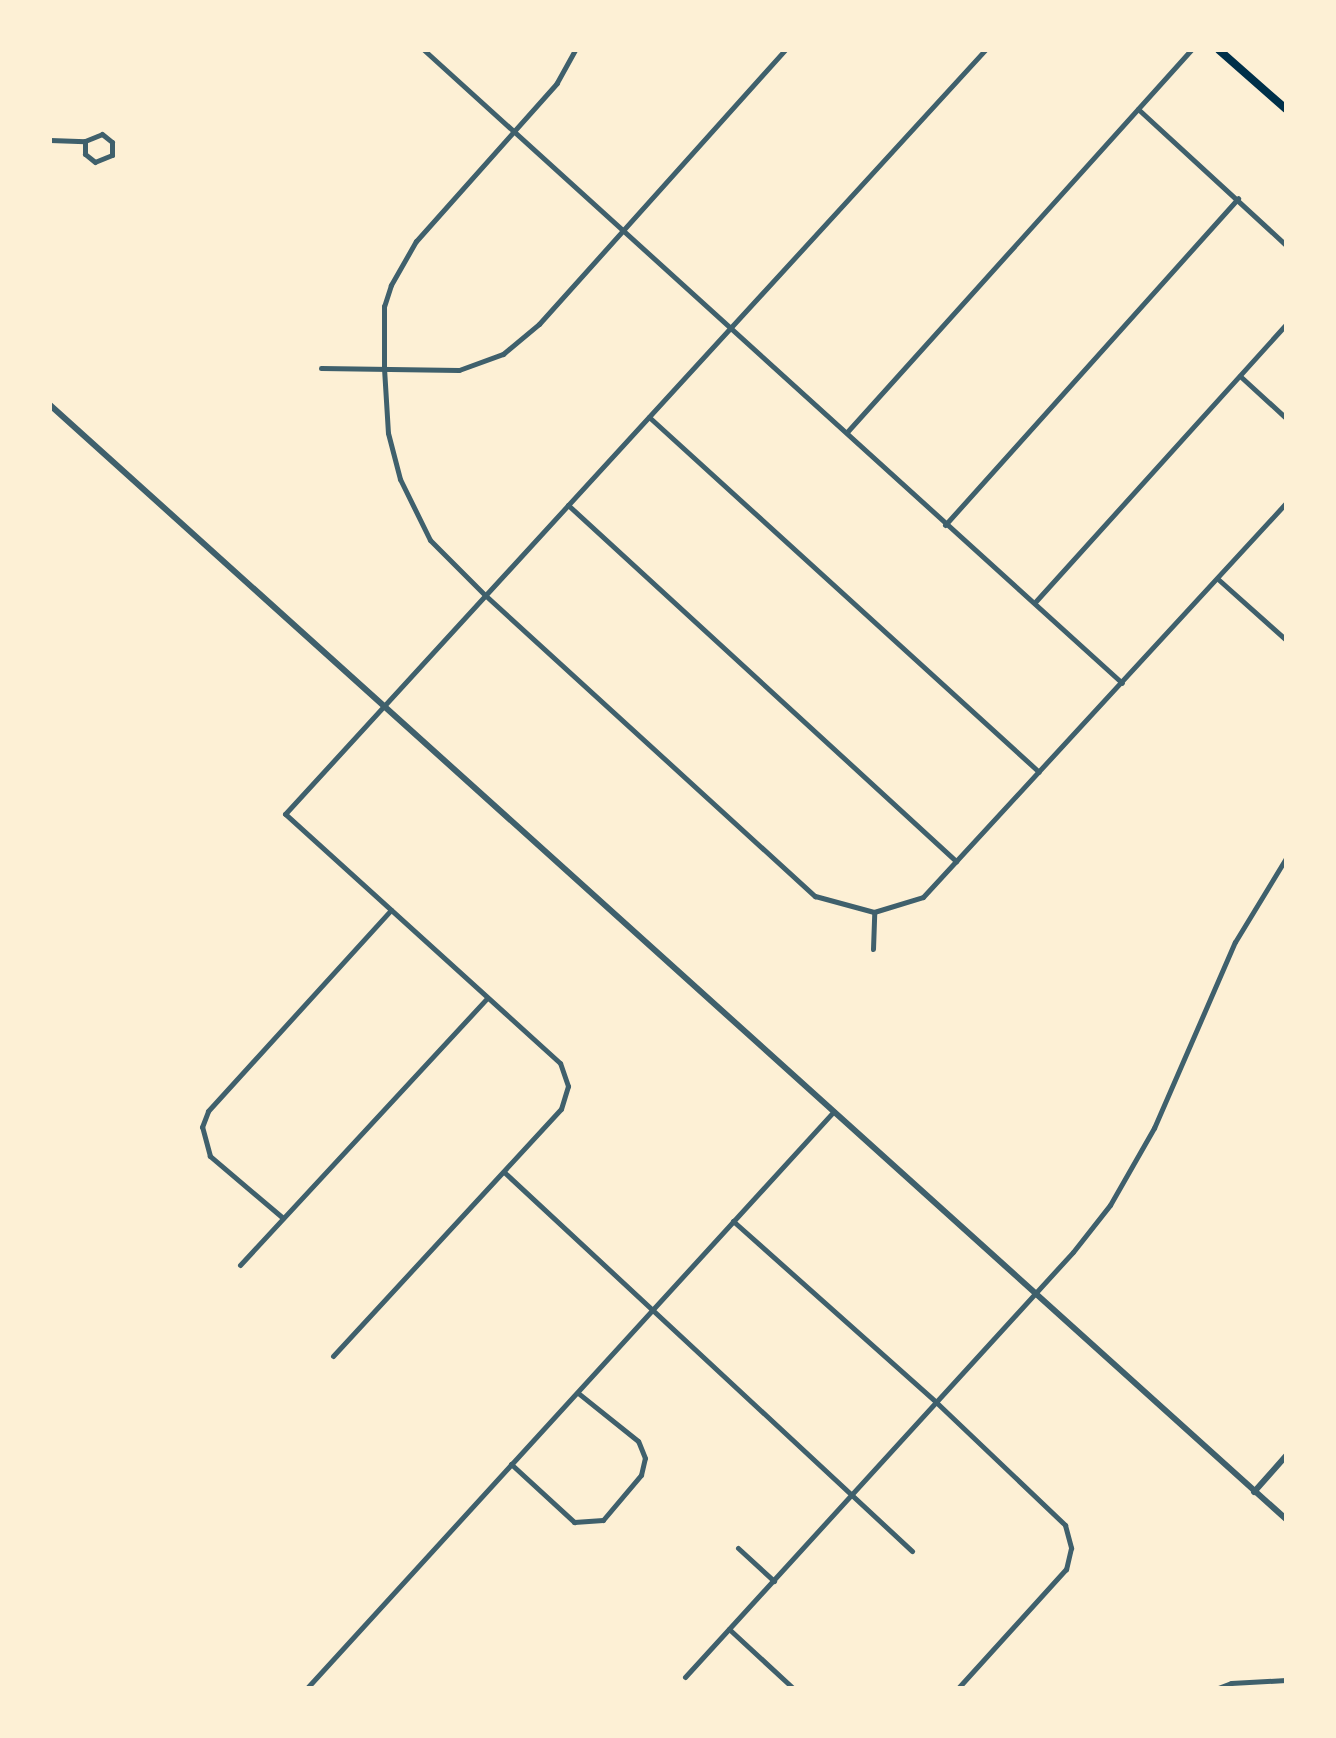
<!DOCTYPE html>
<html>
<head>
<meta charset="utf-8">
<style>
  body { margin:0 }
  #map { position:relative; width:1336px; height:1738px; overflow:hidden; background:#fdf0d5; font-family:"Source Sans 3",sans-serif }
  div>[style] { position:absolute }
  .minor>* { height:5px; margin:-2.5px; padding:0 2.5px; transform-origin:2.5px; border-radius:2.5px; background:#3f606c }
  .tertiary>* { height:6px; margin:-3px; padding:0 3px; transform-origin:3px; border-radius:3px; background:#3f606c }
  .primary>* { height:8px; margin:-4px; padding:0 4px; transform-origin:4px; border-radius:4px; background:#003049 }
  span { translate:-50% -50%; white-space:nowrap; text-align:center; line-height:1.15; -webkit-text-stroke:8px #fdf0d5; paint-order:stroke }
  .frame { position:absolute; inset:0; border:52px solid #fdf0d5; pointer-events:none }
</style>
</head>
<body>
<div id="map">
  <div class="minor">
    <div style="left:424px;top:50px;width:942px;rotate:42.2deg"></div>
    <div style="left:575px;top:50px;width:38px;rotate:119deg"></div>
    <div style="left:557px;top:83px;width:212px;rotate:131.7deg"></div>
    <div style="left:416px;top:241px;width:51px;rotate:119.6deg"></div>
    <div style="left:391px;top:285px;width:22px;rotate:108deg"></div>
    <div style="left:384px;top:306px;width:62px;rotate:90deg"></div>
    <div style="left:384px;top:368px;width:65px;rotate:86.5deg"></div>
    <div style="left:388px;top:433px;width:48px;rotate:75.4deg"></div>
    <div style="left:400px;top:479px;width:68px;rotate:63.8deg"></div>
    <div style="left:430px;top:540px;width:78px;rotate:45deg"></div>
    <div style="left:485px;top:595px;width:447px;rotate:42.4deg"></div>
    <div style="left:815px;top:896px;width:61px;rotate:15.2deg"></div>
    <div style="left:874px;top:912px;width:51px;rotate:-17deg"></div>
    <div style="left:923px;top:897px;width:536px;rotate:-47.35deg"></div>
    <div style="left:1138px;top:109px;width:201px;rotate:42.6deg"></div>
    <div style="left:50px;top:140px;width:35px;rotate:2deg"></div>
    <div style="left:85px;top:141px;width:18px;rotate:-22deg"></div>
    <div style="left:102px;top:134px;width:13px;rotate:39deg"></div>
    <div style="left:112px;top:142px;width:13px;rotate:90deg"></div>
    <div style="left:112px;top:155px;width:18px;rotate:158deg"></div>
    <div style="left:95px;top:162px;width:13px;rotate:-141deg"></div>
    <div style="left:85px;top:154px;width:13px;rotate:-90deg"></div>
    <div style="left:321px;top:368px;width:138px;rotate:0.8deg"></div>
    <div style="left:459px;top:370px;width:47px;rotate:-20deg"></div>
    <div style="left:503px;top:354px;width:47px;rotate:-39.8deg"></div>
    <div style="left:539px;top:324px;width:368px;rotate:-48.1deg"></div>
    <div style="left:1240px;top:376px;width:62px;rotate:42.4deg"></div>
    <div style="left:649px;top:417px;width:527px;rotate:42.31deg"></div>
    <div style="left:847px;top:432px;width:514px;rotate:-48deg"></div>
    <div style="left:568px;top:505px;width:527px;rotate:42.54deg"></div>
    <div style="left:945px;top:525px;width:439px;rotate:-48.1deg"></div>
    <div style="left:1219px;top:580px;width:90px;rotate:41.8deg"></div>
    <div style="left:1036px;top:601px;width:373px;rotate:-47.9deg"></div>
    <div style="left:873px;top:949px;width:37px;rotate:-88deg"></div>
    <div style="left:504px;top:1172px;width:557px;rotate:42.89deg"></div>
    <div style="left:283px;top:1218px;width:96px;rotate:-139.7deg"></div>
    <div style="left:210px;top:1156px;width:30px;rotate:-105deg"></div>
    <div style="left:202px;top:1127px;width:17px;rotate:-69deg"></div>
    <div style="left:208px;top:1111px;width:272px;rotate:-47.7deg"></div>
    <div style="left:733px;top:1221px;width:273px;rotate:41.7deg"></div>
    <div style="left:937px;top:1403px;width:177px;rotate:43.6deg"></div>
    <div style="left:1065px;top:1525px;width:24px;rotate:75deg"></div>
    <div style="left:1071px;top:1548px;width:22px;rotate:103deg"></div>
    <div style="left:1066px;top:1569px;width:161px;rotate:132.2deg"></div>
    <div style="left:240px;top:1265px;width:364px;rotate:-47.2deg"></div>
    <div style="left:333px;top:1356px;width:336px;rotate:-47.3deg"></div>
    <div style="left:561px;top:1109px;width:24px;rotate:-73deg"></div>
    <div style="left:568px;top:1086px;width:24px;rotate:-109deg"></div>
    <div style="left:560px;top:1063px;width:371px;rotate:-137.8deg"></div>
    <div style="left:285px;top:814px;width:1036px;rotate:-47.5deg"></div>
    <div style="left:511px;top:1464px;width:86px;rotate:42.6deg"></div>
    <div style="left:574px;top:1522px;width:29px;rotate:-4deg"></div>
    <div style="left:603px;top:1520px;width:59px;rotate:-49.8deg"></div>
    <div style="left:641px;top:1475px;width:17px;rotate:-77deg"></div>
    <div style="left:645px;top:1458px;width:18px;rotate:-112deg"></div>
    <div style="left:638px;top:1441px;width:77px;rotate:-141.3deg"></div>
    <div style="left:738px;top:1548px;width:49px;rotate:42.5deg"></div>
    <div style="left:729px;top:1629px;width:87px;rotate:42.7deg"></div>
    <div style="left:685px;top:1677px;width:575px;rotate:-47.61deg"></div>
    <div style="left:1073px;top:1252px;width:60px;rotate:-51.8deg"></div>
    <div style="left:1110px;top:1205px;width:89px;rotate:-60.3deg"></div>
    <div style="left:1154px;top:1128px;width:203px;rotate:-66.5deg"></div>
    <div style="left:1235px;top:942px;width:98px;rotate:-58.7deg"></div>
    <div style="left:307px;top:1688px;width:781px;rotate:-47.59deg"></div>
    <div style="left:1218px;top:1688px;width:14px;rotate:-21deg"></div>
    <div style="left:1231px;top:1683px;width:55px;rotate:-3.1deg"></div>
  </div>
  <div class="tertiary">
    <div style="left:50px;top:405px;width:1664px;rotate:42.03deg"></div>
    <div style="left:1254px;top:1492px;width:48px;rotate:-48.4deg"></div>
  </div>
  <div class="primary">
    <div style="left:1219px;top:50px;width:89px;rotate:41.4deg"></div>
  </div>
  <div class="frame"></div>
</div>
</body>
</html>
